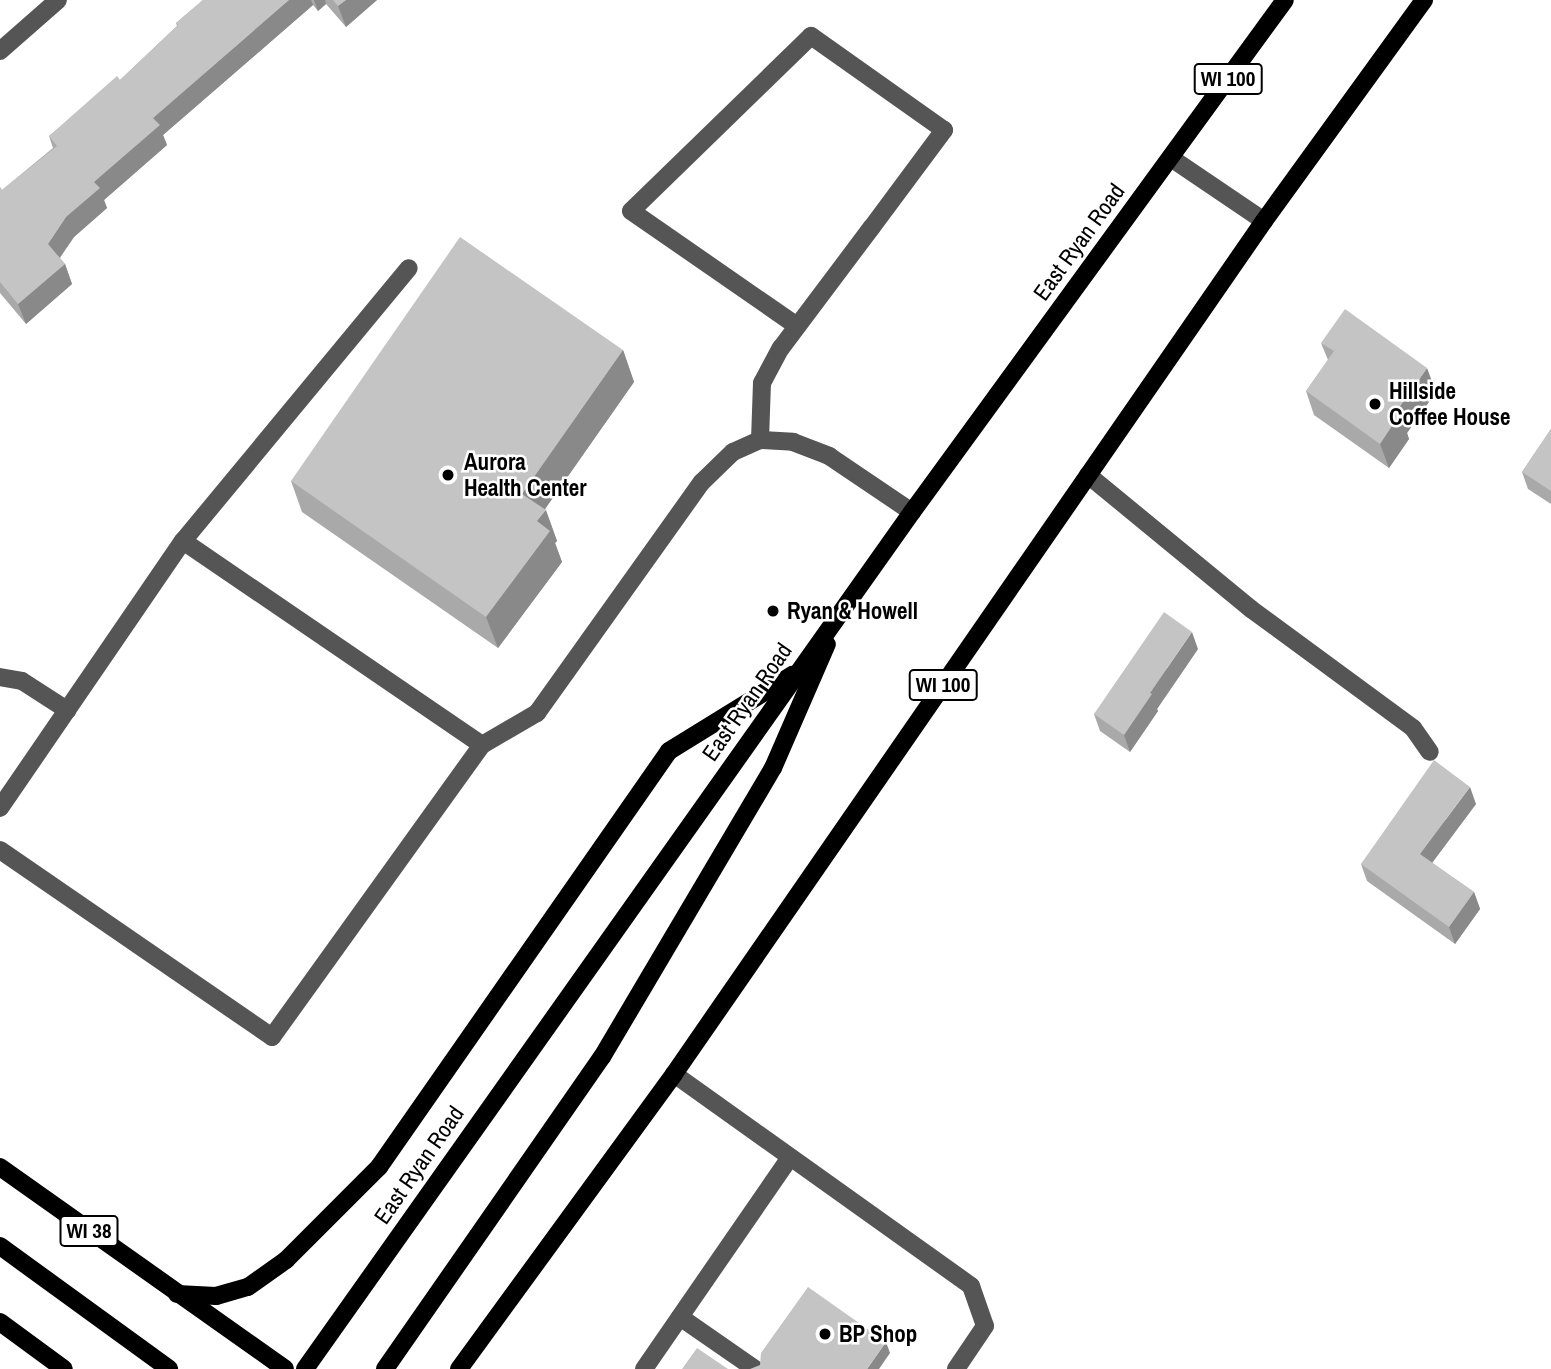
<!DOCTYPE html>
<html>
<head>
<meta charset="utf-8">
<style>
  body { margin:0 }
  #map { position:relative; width:1551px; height:1369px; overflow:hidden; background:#fff; font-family:"Archivo Narrow",sans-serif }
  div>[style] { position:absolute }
  .minor>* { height:18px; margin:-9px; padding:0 9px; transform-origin:9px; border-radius:9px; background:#555 }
  .major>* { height:18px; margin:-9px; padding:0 9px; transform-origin:9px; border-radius:9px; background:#000 }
  .wall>* { inset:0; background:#a9a9a9 }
  .shaded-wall>* { inset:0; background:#898989 }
  .building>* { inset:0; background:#c4c4c4 }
  .dots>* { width:19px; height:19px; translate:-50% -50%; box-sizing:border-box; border:4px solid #fff; border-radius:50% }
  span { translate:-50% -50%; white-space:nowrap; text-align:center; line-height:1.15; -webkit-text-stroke:5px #fff; paint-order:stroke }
  .shield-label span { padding:2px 5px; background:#fff; border:2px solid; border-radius:5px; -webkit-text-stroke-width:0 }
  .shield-label { font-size:21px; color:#000; font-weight:700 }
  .street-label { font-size:23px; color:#000 }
  .poi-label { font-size:23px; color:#000; font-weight:700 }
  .left { translate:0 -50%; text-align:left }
</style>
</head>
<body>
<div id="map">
  <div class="minor">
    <div style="left:0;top:51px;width:77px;rotate:-41.3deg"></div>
    <div style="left:1171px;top:158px;width:112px;rotate:34.1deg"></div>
    <div style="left:760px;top:440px;width:57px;rotate:-88deg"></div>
    <div style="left:762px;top:383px;width:40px;rotate:-62deg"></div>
    <div style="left:781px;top:348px;width:151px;rotate:-53.1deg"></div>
    <div style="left:872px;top:227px;width:121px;rotate:-53.4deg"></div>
    <div style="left:944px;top:130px;width:163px;rotate:-144.7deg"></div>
    <div style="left:811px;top:36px;width:251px;rotate:135.8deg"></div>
    <div style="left:631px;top:211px;width:202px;rotate:34.7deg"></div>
    <div style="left:1088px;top:475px;width:211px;rotate:39.4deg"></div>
    <div style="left:1251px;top:609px;width:201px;rotate:36.3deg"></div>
    <div style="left:1413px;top:728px;width:29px;rotate:55deg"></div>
    <div style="left:183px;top:541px;width:362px;rotate:34.3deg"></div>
    <div style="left:482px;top:745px;width:64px;rotate:-30.2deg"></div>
    <div style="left:537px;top:713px;width:284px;rotate:-54.5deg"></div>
    <div style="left:702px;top:482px;width:43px;rotate:-44.1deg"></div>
    <div style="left:733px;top:452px;width:30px;rotate:-24deg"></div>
    <div style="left:760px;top:440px;width:33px;rotate:3deg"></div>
    <div style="left:793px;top:442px;width:39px;rotate:21deg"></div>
    <div style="left:829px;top:456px;width:100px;rotate:34deg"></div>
    <div style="left:0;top:677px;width:22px;rotate:10deg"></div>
    <div style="left:22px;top:681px;width:54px;rotate:32.8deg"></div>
    <div style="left:0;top:808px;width:324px;rotate:-55.6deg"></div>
    <div style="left:183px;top:541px;width:354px;rotate:-50.4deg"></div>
    <div style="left:0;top:850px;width:330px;rotate:34.5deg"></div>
    <div style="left:272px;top:1037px;width:360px;rotate:-54.3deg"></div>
    <div style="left:674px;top:1074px;width:365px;rotate:35.5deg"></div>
    <div style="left:971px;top:1286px;width:42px;rotate:70.7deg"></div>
    <div style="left:985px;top:1326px;width:52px;rotate:124deg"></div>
    <div style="left:680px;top:1317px;width:91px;rotate:34.7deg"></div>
    <div style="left:644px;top:1369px;width:255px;rotate:-55.4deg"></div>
  </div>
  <div class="major">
    <div style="left:0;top:1167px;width:349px;rotate:35.3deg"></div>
    <div style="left:0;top:1246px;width:209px;rotate:36deg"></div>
    <div style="left:177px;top:1294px;width:39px;rotate:3deg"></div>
    <div style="left:216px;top:1296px;width:33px;rotate:-16deg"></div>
    <div style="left:248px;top:1287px;width:47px;rotate:-35.4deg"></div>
    <div style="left:286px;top:1260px;width:132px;rotate:-45deg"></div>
    <div style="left:379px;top:1167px;width:507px;rotate:-55.12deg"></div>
    <div style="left:669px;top:751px;width:145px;rotate:-31.7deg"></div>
    <div style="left:0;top:1322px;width:79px;rotate:36.3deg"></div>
    <div style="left:305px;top:1369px;width:1050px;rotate:-54.69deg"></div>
    <div style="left:912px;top:512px;width:633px;rotate:-53.93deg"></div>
    <div style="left:385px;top:1369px;width:380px;rotate:-55.2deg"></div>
    <div style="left:602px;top:1057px;width:336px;rotate:-59.4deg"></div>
    <div style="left:773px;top:768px;width:135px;rotate:-66.5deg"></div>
    <div style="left:459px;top:1369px;width:365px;rotate:-53.9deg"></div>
    <div style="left:674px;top:1074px;width:1037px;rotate:-55.33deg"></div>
    <div style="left:1264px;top:221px;width:273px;rotate:-54.1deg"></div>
  </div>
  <div class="wall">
    <div style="clip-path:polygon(203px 0,377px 0,346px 27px,326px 4px,318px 11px,313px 5px,163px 135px,167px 145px,104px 200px,107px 208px,74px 237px,60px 258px,65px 264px,72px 284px,26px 324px,0 293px,0 187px,2px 190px,53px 148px,49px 136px,120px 80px,177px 26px,176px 23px)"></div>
    <div style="clip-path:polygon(1321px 343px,1436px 392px,1407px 433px,1409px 439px,1389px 468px,1314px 415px,1306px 391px,1328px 360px)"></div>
    <div style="clip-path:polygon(623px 350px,634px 382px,545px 509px,557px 541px,555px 543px,562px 562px,498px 648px,302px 512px,291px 481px)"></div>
    <div style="clip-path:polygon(1551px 429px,1551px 504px,1528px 489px,1522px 472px)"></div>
    <div style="clip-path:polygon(1198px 649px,1157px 709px,1158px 711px,1130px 752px,1100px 731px,1094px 714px)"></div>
    <div style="clip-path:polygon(1476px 804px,1432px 863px,1474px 892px,1480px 909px,1455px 944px,1367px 881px,1361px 864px)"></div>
  </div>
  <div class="shaded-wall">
    <div style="clip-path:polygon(289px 0,311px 0,313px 5px,163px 135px,167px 145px,104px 200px,107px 208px,74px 237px,55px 264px,48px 244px,66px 217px,94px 182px,153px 118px)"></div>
    <div style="clip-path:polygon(314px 0,325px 0,326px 4px,318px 11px)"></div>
    <div style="clip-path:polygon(346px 0,377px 0,346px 27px,338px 6px)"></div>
    <div style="clip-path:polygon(65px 264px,72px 284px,26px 324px,18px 304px)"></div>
    <div style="clip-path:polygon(623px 350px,634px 382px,538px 519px,546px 510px,557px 541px,555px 543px,562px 562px,498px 648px,486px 617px,522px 494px)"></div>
    <div style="clip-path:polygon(1427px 368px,1436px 392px,1407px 433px,1409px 439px,1389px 468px,1380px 444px,1396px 412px)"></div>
    <div style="clip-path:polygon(1192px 632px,1198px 649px,1157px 709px,1158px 711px,1130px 752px,1124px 735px,1150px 693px)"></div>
    <div style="clip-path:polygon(1470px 787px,1476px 804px,1426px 871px,1420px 854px)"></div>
    <div style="clip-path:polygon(1474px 892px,1480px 909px,1455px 944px,1449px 927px)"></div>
    <div style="clip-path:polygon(886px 1342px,890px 1353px,879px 1369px,867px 1369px)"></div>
  </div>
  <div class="building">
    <div style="clip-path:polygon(203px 0,289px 0,153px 118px,160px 125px,94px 182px,100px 188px,66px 217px,48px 244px,65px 264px,18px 304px,0 282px,0 187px,2px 190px,57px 146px,49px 136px,117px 76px,120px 80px,178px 25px,176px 23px)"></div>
    <div style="clip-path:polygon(333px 0,346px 0,338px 6px)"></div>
    <div style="clip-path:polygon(460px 237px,623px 350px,522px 494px,546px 510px,537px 521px,550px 531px,486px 617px,291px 481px)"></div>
    <div style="clip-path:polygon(1345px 309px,1427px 368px,1396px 412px,1400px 414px,1380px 444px,1306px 391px,1334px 351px,1321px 343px)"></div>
    <div style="clip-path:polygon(1551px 429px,1551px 491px,1522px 472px)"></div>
    <div style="clip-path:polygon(1164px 612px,1192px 632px,1150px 693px,1152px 694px,1124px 735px,1094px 714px)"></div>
    <div style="clip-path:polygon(1434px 760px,1470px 787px,1420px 854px,1474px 892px,1449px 927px,1361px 864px)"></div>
    <div style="clip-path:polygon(808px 1287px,886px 1342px,867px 1369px,750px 1369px,760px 1365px,761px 1353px)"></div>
    <div style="clip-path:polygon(697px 1348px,728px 1369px,682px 1369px)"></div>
  </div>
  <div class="dots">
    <div style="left:1375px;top:404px;background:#000"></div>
    <div style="left:448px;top:475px;background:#000"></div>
    <div style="left:773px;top:611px;background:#000"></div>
    <div style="left:825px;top:1334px;background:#000"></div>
  </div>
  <div class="shield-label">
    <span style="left:1228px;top:79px">WI 100</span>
    <span style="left:943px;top:685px">WI 100</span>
    <span style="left:89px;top:1231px">WI 38</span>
  </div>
  <div class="street-label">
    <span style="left:1079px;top:242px;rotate:-54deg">East Ryan Road</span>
    <span style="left:747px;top:702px;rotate:-55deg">East Ryan Road</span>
    <span style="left:419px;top:1165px;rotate:-55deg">East Ryan Road</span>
  </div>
  <div class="poi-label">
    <span class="left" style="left:1389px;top:404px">Hillside<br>Coffee House</span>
    <span class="left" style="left:464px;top:475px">Aurora<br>Health Center</span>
    <span class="left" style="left:787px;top:611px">Ryan &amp; Howell</span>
    <span class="left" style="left:839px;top:1334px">BP Shop</span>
  </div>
</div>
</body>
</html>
